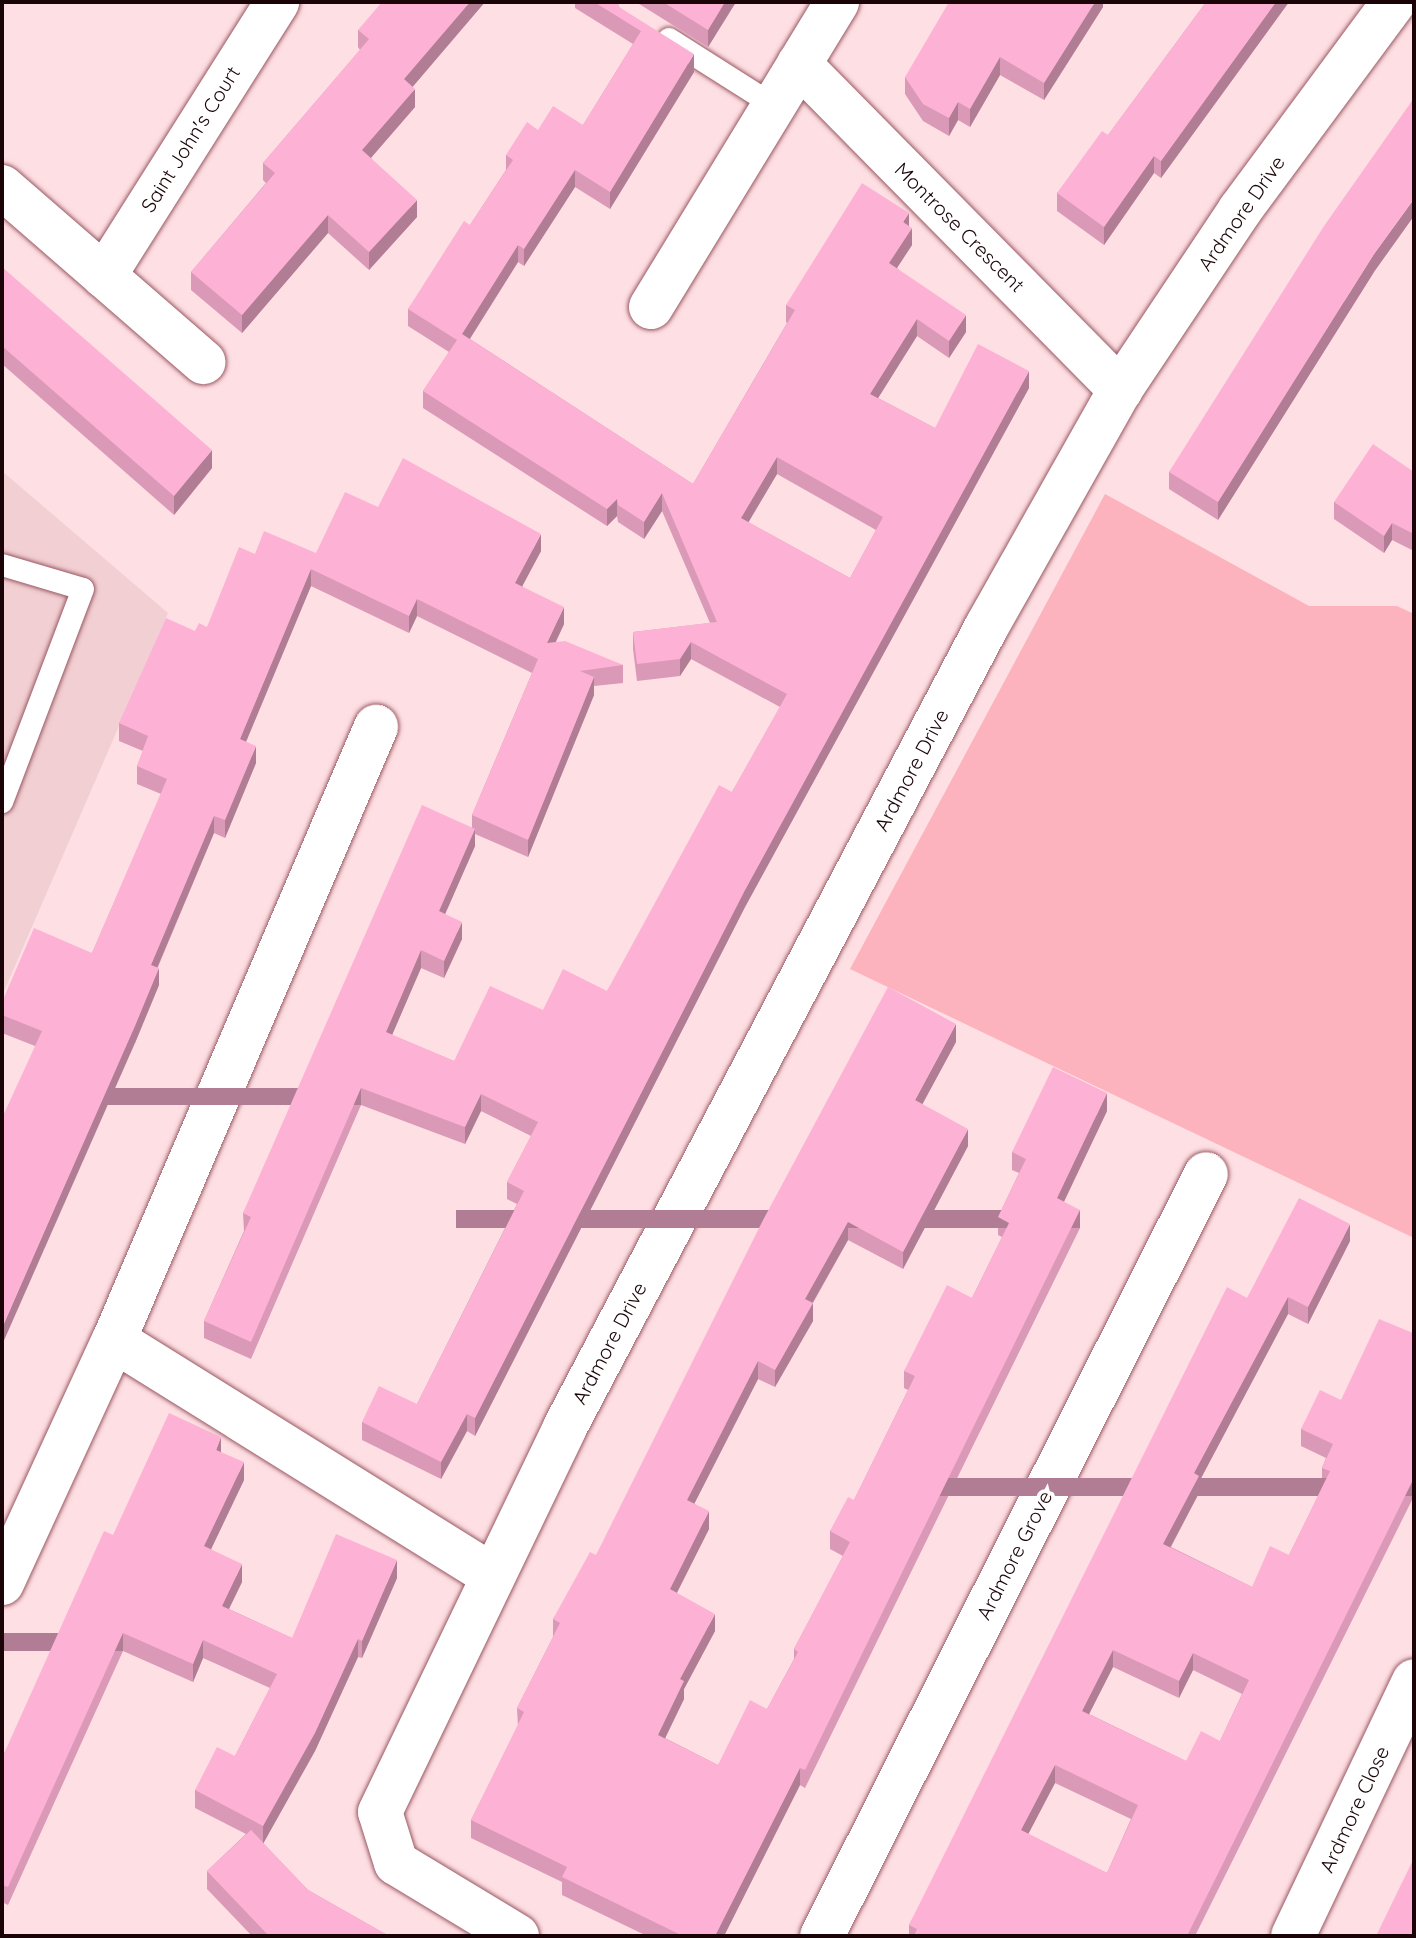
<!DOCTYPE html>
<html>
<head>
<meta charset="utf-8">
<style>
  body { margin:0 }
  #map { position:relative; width:1416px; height:1938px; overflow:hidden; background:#fedfe3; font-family:Quicksand,sans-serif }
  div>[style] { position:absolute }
  .built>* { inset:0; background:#f2cfd3 }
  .green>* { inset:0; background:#fcb3bd }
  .roads { filter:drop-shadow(0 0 2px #995863) drop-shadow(0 0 2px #995863) }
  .service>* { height:22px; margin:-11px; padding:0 11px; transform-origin:11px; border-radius:11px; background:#fff }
  .minor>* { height:44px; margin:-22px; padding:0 22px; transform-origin:22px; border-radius:22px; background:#fff }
  .wall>* { inset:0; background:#da99b7 }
  .shaded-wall>* { inset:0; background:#b17d95; transform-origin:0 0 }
  .building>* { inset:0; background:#fdb2d5 }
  span { translate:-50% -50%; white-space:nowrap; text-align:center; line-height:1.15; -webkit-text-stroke:8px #fff; paint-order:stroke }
  .street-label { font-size:20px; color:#1a0408 }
  .frame { position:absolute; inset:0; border:4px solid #1a0408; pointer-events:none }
</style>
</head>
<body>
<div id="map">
  <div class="built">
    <div style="clip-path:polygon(2px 471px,168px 613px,2px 996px)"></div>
  </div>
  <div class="green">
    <div style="clip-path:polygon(1105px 494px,1309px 606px,1397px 606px,1414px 614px,1414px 1238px,850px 969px)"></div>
  </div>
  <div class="roads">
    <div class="service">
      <div style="left:669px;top:39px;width:123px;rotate:32.4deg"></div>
      <div style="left:2px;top:565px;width:84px;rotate:16.5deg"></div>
      <div style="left:83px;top:589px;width:228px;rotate:110.8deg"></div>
    </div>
    <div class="minor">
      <div style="left:799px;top:64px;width:458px;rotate:45.4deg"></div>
      <div style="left:2px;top:187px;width:267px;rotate:41deg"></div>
      <div style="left:104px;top:276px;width:324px;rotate:-57.7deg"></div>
      <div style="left:651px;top:307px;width:357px;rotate:-58.6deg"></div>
      <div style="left:114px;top:1340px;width:445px;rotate:31.9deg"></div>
      <div style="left:2px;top:1583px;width:268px;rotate:-65.3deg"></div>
      <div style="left:114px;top:1340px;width:667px;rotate:-66.86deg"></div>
      <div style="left:517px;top:1936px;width:141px;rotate:-148.9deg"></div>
      <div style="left:396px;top:1863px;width:53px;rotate:-107.4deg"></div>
      <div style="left:380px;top:1812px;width:427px;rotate:-64.3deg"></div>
      <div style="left:565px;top:1427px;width:905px;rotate:-62.22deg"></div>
      <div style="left:987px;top:626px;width:271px;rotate:-60.6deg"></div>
      <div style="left:1120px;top:390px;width:216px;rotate:-56.3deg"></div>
      <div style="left:1240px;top:210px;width:259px;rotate:-53.5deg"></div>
      <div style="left:822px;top:1936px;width:853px;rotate:-63.25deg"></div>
      <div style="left:1293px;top:1936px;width:282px;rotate:-64.6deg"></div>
    </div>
  </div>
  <div class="wall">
    <div style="clip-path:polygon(485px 2px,412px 87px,415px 107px,371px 158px,417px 217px,369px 270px,328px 233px,242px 333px,191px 290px,191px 272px,266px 183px,263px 180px,263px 163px,360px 50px,358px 47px,358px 30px)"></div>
    <div style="clip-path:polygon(evenodd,575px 2px,629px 2px,618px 4px,619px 7px,694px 72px,610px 209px,575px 187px,524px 266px,518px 262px,470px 339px,693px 484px,787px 323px,786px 322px,786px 305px,909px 226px,912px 245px,897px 268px,966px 332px,949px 358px,917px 336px,878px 398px,935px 428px,1029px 388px,745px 907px,475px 1436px,467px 1431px,441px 1479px,362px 1440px,362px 1422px,417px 1404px,517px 1204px,507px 1199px,507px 1182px,531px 1136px,481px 1111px,465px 1144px,361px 1105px,251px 1359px,204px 1338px,204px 1321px,244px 1231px,243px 1213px,472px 827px,472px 815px,532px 673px,417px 616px,409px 633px,311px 586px,246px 742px,256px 763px,225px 838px,214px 833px,158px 967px,159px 985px,135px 1043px,35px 1046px,2px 1033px,2px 1002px,92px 953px,161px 794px,137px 784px,137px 766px,143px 751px,119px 741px,119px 723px,195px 631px,207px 627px,255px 554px,316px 553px,378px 507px,541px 551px,522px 586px,564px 624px,556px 642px,623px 665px,623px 683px,594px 686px,594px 695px,528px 857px,475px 834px,475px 846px,445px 914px,462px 939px,444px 978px,421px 968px,392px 1035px,454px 1061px,543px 1010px,607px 991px,732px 792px,780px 707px,691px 659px,680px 676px,637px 681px,633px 649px,633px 632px,710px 623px,662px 511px,644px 539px,618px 522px,617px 516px,607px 526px,423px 408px,423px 391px,449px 352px,408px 326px,408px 309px,470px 225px,506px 170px,506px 155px,538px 130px,583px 125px,633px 44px,575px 8px,575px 2px,777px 474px,876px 530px,850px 578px,748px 522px,777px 474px)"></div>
    <div style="clip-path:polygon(636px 2px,736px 2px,708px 47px)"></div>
    <div style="clip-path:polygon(1103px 2px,1103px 7px,1044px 100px,1000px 75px,970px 127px,958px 120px,949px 136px,923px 121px,905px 94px,905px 77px)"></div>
    <div style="clip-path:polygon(1206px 2px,1289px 2px,1161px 178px,1154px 173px,1104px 245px,1057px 211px,1057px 193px,1108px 135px)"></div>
    <div style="clip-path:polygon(2px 267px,212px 468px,174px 515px,2px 364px)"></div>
    <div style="clip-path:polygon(1374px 272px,1218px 520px,1169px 489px,1169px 472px)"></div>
    <div style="clip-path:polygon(1414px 472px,1414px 551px,1392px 540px,1384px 553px,1334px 519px,1334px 502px)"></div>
    <div style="clip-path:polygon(956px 1042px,922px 1104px,968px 1146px,903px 1269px,848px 1240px,813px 1303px,813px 1321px,775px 1387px,758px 1379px,694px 1504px,709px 1529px,677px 1593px,715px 1631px,684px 1689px,684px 1699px,665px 1738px,718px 1765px,767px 1709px,794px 1659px,794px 1649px,843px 1556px,830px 1549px,830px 1531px,854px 1500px,908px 1390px,904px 1388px,904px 1371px,972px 1298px,1002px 1237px,998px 1235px,998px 1217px,1019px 1173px,1012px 1170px,1012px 1152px,1107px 1111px,1064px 1202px,1080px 1228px,805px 1788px,800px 1785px,724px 1936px,647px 1936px,562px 1895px,562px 1882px,471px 1838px,471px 1820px,518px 1726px,517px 1708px,553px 1637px,553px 1619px,596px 1555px)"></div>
    <div style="clip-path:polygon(evenodd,1350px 1241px,1308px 1324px,1288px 1314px,1199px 1482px,1199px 1493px,1171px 1547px,1252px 1587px,1289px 1555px,1323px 1486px,1322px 1485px,1322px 1468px,1326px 1458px,1301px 1446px,1301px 1429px,1341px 1400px,1414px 1331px,1414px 1496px,1195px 1936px,909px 1936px,909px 1925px,1247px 1298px,1350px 1241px,1113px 1667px,1179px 1698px,1193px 1670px,1242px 1694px,1220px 1741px,1186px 1761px,1089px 1714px,1113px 1667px,1350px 1241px,1055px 1783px,1131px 1819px,1107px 1873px,1028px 1834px,1055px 1783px)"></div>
    <div style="clip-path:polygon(221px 1452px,244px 1480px,211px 1549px,242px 1582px,229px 1609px,292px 1638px,397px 1578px,362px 1658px,358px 1657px,315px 1751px,263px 1843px,308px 1890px,389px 1936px,252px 1936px,207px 1889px,207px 1871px,246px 1834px,195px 1808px,195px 1790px,235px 1756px,270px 1688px,203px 1658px,193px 1682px,123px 1651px,8px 1905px,2px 1902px,2px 1758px,113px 1535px)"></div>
  </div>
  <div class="shaded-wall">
    <div style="clip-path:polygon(470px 2px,485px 2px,404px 97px,404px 79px)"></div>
    <div style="clip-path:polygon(725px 2px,736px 2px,708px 47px,708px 30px)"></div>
    <div style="clip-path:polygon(1095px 2px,1103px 2px,1103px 7px,1044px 100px,1044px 83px)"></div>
    <div style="clip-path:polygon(1276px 2px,1289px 2px,1161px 178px,1161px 161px)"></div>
    <div style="clip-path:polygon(694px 54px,694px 72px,610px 209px,610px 192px)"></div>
    <div style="clip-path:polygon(1000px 57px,1000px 75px,970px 127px,970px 109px)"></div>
    <div style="clip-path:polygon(415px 89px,415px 107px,362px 168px,362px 150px)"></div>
    <div style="clip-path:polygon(958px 102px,958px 120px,949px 136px,949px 118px)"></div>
    <div style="clip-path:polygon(1154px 156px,1154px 173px,1104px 245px,1104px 227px)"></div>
    <div style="clip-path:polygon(575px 170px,575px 187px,524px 266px,524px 249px)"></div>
    <div style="clip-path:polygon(1414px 199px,1414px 216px,1374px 272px,1218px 520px,1218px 502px,1374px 254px)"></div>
    <div style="clip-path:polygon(417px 200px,417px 217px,369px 270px,369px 252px)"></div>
    <div style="clip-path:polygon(909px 213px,909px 230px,903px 222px)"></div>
    <div style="clip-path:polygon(328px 215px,328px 233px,242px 333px,242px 315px)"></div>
    <div style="clip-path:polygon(912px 228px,912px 245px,889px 280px,889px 263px)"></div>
    <div style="clip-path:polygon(518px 245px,518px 262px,462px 351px,462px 334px)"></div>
    <div style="clip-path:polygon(966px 315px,966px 332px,949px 358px,949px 341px)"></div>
    <div style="clip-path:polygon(917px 319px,917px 336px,870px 411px,870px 394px)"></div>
    <div style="clip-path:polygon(1029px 371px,1029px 388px,745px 907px,475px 1436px,475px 1418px,745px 890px)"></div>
    <div style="clip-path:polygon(212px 450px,212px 468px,174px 515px,174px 496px)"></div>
    <div style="clip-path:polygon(777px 457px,777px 474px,741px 535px,741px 518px)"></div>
    <div style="clip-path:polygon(662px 493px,662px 511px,644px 539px,644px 522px)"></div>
    <div style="clip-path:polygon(617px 499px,617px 516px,607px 526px,607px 509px)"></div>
    <div style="clip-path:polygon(1392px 523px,1392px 540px,1384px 553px,1384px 536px)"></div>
    <div style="clip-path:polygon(541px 534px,541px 551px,515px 600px,515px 583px)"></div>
    <div style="clip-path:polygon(311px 569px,311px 586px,240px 756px,240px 739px)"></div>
    <div style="clip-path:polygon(417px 599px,417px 616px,409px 633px,409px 616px)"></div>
    <div style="clip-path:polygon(564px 607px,564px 624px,547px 660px,547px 643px)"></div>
    <div style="clip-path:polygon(691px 642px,691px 659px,680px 676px,680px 659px)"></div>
    <div style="clip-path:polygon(594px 677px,594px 695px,528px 857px,528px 840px)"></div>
    <div style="clip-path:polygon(256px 746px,256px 763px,225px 838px,225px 820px)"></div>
    <div style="clip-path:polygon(214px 816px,214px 833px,151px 982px,151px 965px)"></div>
    <div style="clip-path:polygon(475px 829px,475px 846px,439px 928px,439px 911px)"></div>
    <div style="clip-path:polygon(462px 922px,462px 939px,444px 978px,444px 961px)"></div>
    <div style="clip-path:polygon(421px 950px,421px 968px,386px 1049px,386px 1032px)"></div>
    <div style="clip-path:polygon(159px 968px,159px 985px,135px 1043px,2px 1345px,2px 1328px)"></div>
    <div style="clip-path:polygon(956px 1024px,956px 1042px,915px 1118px,915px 1100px)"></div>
    <div style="left:361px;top:1088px;width:17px;height:277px;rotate:90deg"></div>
    <div style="clip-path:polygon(1107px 1093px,1107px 1111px,1057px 1216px,1057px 1198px)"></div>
    <div style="clip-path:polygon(481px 1094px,481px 1111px,465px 1144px,465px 1127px)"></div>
    <div style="clip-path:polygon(968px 1129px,968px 1146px,903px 1269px,903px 1252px)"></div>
    <div style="left:1080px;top:1210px;width:18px;height:624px;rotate:90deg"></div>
    <div style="clip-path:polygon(848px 1222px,848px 1240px,805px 1316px,805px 1299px)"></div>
    <div style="clip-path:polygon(1350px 1224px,1350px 1241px,1308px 1324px,1308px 1307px)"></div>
    <div style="clip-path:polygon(1288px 1297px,1288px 1314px,1199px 1482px,1199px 1493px,1163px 1561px,1163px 1544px,1194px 1473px)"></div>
    <div style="clip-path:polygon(813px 1303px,813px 1321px,775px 1387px,775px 1370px)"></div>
    <div style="clip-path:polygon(758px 1361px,758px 1379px,687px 1518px,687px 1500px)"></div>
    <div style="clip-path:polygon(467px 1414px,467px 1431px,441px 1479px,441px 1462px)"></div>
    <div style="clip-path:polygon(221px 1437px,221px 1455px,216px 1450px)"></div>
    <div style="clip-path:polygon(244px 1462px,244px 1480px,204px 1564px,204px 1546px)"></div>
    <div style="left:1414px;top:1478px;width:18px;height:511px;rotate:90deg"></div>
    <div style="clip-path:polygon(709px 1511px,709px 1529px,670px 1606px,670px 1589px)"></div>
    <div style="clip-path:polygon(397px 1560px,397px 1578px,362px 1658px,362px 1641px)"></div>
    <div style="clip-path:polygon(242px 1564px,242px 1582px,222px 1623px,222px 1606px)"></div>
    <div style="clip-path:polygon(715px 1614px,715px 1631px,684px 1689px,684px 1699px,658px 1753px,658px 1735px,680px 1679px)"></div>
    <div style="left:123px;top:1633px;width:18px;height:279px;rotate:90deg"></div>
    <div style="clip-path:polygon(358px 1639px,358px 1657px,315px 1751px,263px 1844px,263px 1826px)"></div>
    <div style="clip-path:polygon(203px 1640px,203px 1658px,193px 1682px,193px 1664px)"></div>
    <div style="clip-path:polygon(1113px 1650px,1113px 1667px,1082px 1728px,1082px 1711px)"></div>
    <div style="clip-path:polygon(1193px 1653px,1193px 1670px,1179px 1698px,1179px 1681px)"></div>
    <div style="clip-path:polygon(1055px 1765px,1055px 1783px,1021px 1848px,1021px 1830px)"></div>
    <div style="clip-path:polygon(800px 1768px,800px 1785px,724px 1936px,715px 1936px)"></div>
  </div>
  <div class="building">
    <div style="clip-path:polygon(382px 2px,470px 2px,404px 79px,415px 89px,362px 150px,417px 200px,369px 252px,328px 215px,242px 315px,191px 272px,275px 173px,263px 163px,369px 39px,358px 30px)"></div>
    <div style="clip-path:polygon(evenodd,594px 2px,618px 2px,619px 7px,694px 54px,610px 192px,575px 170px,524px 249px,518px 245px,462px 334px,693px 484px,795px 310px,786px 305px,862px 183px,909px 213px,903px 222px,912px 228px,889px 263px,966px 315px,949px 341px,917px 319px,870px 394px,935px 428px,978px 344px,1029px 371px,745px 890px,475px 1418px,467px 1414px,441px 1462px,362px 1422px,379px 1386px,417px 1404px,524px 1191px,507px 1182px,538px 1122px,481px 1094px,465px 1127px,361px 1088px,251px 1342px,204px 1321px,251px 1217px,243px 1213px,422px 805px,475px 829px,439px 911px,462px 922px,444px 961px,421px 950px,386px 1032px,454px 1061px,490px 986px,543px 1010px,563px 969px,607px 991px,719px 785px,732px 792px,787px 694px,691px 642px,680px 659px,637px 664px,633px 632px,717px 622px,662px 493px,644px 522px,618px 505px,617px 499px,607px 509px,423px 391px,457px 340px,408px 309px,464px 221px,470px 225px,513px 160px,506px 155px,527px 122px,538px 130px,553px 106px,583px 125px,641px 31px,594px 2px,777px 457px,883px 517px,850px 578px,741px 518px,777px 457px)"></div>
    <div style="clip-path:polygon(663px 2px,725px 2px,708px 30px)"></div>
    <div style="clip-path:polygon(949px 2px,1095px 2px,1044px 83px,1000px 57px,970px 109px,958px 102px,949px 118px,923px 104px,905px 77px)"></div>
    <div style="clip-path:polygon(1206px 2px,1276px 2px,1161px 161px,1154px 156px,1104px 227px,1057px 193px,1102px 131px,1108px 135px)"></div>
    <div style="clip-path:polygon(1414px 98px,1414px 199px,1374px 254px,1218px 502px,1169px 472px,1324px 226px)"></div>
    <div style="clip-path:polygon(2px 267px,212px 450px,174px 496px,2px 346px)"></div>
    <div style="clip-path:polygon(1373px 444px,1414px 472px,1414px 534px,1392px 523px,1384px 536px,1334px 502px)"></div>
    <div style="clip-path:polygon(403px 458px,541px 534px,515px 583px,564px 607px,547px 643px,565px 641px,623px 665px,580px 671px,594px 677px,528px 840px,472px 815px,538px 659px,417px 599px,409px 616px,311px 569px,240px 739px,256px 746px,225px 820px,214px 816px,151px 965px,159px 968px,135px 1026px,2px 1328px,2px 1118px,42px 1031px,2px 1015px,2px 1002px,34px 928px,92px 953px,167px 779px,137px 766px,148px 736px,119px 723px,166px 618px,195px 631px,199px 623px,207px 627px,239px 547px,255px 554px,264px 531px,316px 553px,345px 492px,378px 507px)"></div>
    <div style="clip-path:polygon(888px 987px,956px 1024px,915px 1100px,968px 1129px,903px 1252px,848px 1222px,805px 1299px,813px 1303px,775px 1370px,758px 1361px,687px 1500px,709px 1511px,670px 1589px,715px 1614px,680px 1679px,684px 1681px,658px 1735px,718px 1765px,750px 1700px,767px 1709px,798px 1652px,794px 1649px,850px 1542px,830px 1531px,848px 1497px,854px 1500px,915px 1376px,904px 1371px,947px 1285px,972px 1298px,1009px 1223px,998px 1217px,1026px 1159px,1012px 1152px,1053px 1067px,1107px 1093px,1057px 1198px,1080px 1210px,805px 1770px,800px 1768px,715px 1936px,683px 1936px,562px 1877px,567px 1867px,471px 1820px,524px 1712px,517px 1708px,560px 1623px,553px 1619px,590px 1552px,596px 1555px,762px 1222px)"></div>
    <div style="clip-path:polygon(evenodd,1299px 1198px,1350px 1224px,1308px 1307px,1288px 1297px,1194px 1473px,1199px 1476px,1163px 1544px,1252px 1587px,1270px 1546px,1289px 1555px,1330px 1471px,1322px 1468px,1333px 1444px,1301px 1429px,1320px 1390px,1341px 1400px,1379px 1319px,1413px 1333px,1414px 1331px,1414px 1478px,1187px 1936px,914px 1936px,917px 1929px,909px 1925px,1227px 1287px,1247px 1298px,1299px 1198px,1113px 1650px,1179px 1681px,1193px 1653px,1249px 1680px,1220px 1741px,1201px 1731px,1186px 1761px,1082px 1711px,1113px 1650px,1299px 1198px,1055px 1765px,1138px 1805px,1107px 1873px,1021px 1830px,1055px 1765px)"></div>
    <div style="clip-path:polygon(169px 1413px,221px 1437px,216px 1450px,244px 1462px,204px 1546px,242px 1564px,222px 1606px,292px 1638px,336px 1534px,397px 1560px,362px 1641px,358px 1639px,315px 1733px,263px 1826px,195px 1790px,217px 1747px,235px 1756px,277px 1674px,203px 1640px,193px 1664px,123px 1633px,8px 1887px,2px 1885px,2px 1758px,104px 1531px,113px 1535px)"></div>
    <div style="clip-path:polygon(251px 1830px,308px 1890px,389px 1936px,269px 1936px,207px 1871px)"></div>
    <div style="clip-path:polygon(1414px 1858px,1414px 1936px,1376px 1936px)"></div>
  </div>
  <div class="street-label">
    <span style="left:190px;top:139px;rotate:-58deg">Saint John's Court</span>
    <span style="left:1241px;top:213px;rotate:-55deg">Ardmore Drive</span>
    <span style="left:960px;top:227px;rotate:45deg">Montrose Crescent</span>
    <span style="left:911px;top:770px;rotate:-62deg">Ardmore Drive</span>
    <span style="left:609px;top:1343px;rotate:-62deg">Ardmore Drive</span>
    <span style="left:1014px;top:1555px;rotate:-63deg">Ardmore Grove</span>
    <span style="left:1354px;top:1809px;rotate:-65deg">Ardmore Close</span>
  </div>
  <div class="frame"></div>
</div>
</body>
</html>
